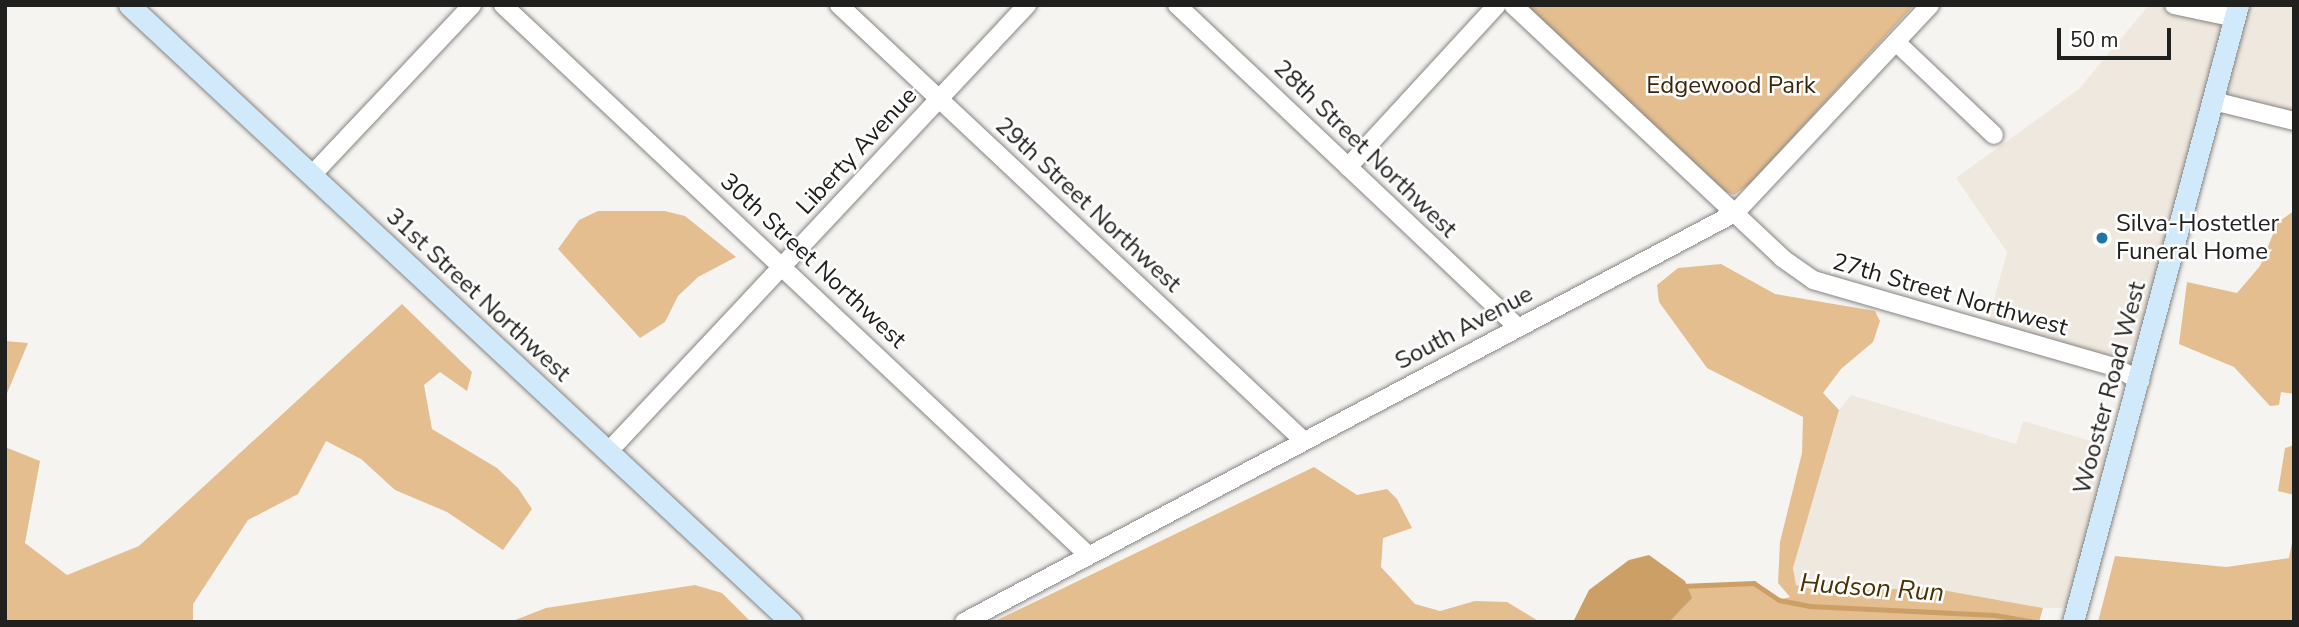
<!DOCTYPE html>
<html>
<head>
<meta charset="utf-8">
<style>
  body { margin:0 }
  #map { position:relative; width:2299px; height:627px; overflow:hidden; background:#f6f4f1; font-family:"Nunito Sans",sans-serif }
  div>[style] { position:absolute }
  .built>* { inset:0; background:#efe8df }
  .green>* { inset:0; background:#e4be8f }
  .water>* { inset:0; background:#cc9f66 }
  .stream>* { height:4.5px; margin:-2.25px; padding:0 2.25px; transform-origin:2.25px; border-radius:2.25px; background:#cc9f66 }
  .roads { filter:drop-shadow(0 0 2px #858481) drop-shadow(0 0 2px #858481) }
  .minor>* { height:18px; margin:-9px; padding:0 9px; transform-origin:9px; border-radius:9px; background:#fff }
  .major>* { height:21px; margin:-10.5px; padding:0 10.5px; transform-origin:10.5px; border-radius:10.5px; background:#d0eafc }
  .dots>* { width:19px; height:19px; translate:-50% -50%; box-sizing:border-box; border:4px solid #fff; border-radius:50% }
  span { translate:-50% -50%; white-space:nowrap; text-align:center; line-height:1.15; -webkit-text-stroke:5px #fff; paint-order:stroke }
  .park-label { font-size:24px; color:#39260c }
  .street-label { font-size:24px; color:#20201f }
  .poi-label { font-size:24px; color:#20201f }
  .left { translate:0 -50%; text-align:left }
  .water-label { font-size:26px; color:#4d2f00; font-style:italic }
  .frame { position:absolute; inset:0; border:7px solid #20201f; pointer-events:none }
  .scale { position:absolute; left:2057px; top:28px; width:114px; height:32px; box-sizing:border-box; border:4px solid #20201f; border-top:0; padding-left:9px; font-size:21px; line-height:24px; white-space:nowrap; color:#20201f; -webkit-text-stroke:5px #fff; paint-order:stroke }
</style>
</head>
<body>
<div id="map">
  <div class="built">
    <div style="clip-path:polygon(2149px 5px,2228px 23px,2138px 378px,1987px 325px,2007px 252px,1956px 178px,2079px 89px)"></div>
    <div style="clip-path:polygon(2243px 5px,2294px 5px,2294px 118px,2218px 98px)"></div>
    <div style="clip-path:polygon(1851px 395px,2016px 444px,2023px 421px,2112px 447px,2066px 608px,2043px 608px,1931px 588px,1820px 591px,1796px 585px,1793px 569px,1820px 466px,1839px 410px)"></div>
  </div>
  <div class="green">
    <div style="clip-path:polygon(1525px 5px,1914px 5px,1751px 183px,1734px 195px,1721px 190px)"></div>
    <div style="clip-path:polygon(598px 211px,665px 211px,685px 216px,736px 257px,698px 277px,678px 296px,665px 322px,640px 338px,558px 249px,579px 220px)"></div>
    <div style="clip-path:polygon(2294px 211px,2294px 394px,2281px 392px,2279px 405px,2270px 406px,2234px 367px,2179px 344px,2187px 282px,2237px 293px,2260px 266px,2278px 222px)"></div>
    <div style="clip-path:polygon(1721px 264px,1775px 294px,1875px 311px,1880px 321px,1873px 342px,1841px 369px,1823px 393px,1839px 410px,1793px 568px,1796px 585px,1820px 591px,1931px 588px,2043px 608px,2039px 622px,1644px 622px,1677px 586px,1754px 583px,1779px 600px,1790px 597px,1778px 583px,1780px 542px,1802px 453px,1803px 417px,1707px 368px,1659px 302px,1657px 285px,1678px 268px)"></div>
    <div style="clip-path:polygon(402px 304px,472px 372px,467px 391px,440px 372px,424px 385px,432px 429px,497px 468px,518px 488px,532px 509px,503px 550px,447px 512px,395px 490px,361px 459px,326px 441px,298px 494px,248px 520px,193px 604px,193px 622px,5px 622px,5px 447px,40px 461px,25px 543px,67px 575px,139px 546px)"></div>
    <div style="clip-path:polygon(5px 341px,28px 343px,5px 398px)"></div>
    <div style="clip-path:polygon(2294px 445px,2294px 495px,2278px 491px,2285px 448px)"></div>
    <div style="clip-path:polygon(1314px 467px,1357px 495px,1387px 489px,1397px 499px,1412px 528px,1383px 538px,1381px 567px,1415px 604px,1440px 611px,1475px 601px,1507px 602px,1540px 622px,993px 622px)"></div>
    <div style="clip-path:polygon(2294px 532px,2294px 622px,2098px 622px,2115px 556px,2226px 567px,2289px 558px)"></div>
    <div style="clip-path:polygon(695px 585px,722px 593px,751px 622px,510px 622px,546px 608px)"></div>
  </div>
  <div class="water">
    <div style="clip-path:polygon(1649px 555px,1685px 581px,1692px 598px,1669px 622px,1573px 622px,1589px 590px,1629px 560px)"></div>
  </div>
  <div class="stream">
    <div style="left:1681px;top:586px;width:73px;rotate:-2.4deg"></div>
    <div style="left:1754px;top:583px;width:30px;rotate:34deg"></div>
    <div style="left:1779px;top:600px;width:31px;rotate:11deg"></div>
    <div style="left:1809px;top:606px;width:186px;rotate:2.8deg"></div>
    <div style="left:1995px;top:615px;width:40px;rotate:10deg"></div>
  </div>
  <div class="roads">
    <div class="minor">
      <div style="left:503px;top:5px;width:803px;rotate:43.23deg"></div>
      <div style="left:839px;top:5px;width:637px;rotate:43.16deg"></div>
      <div style="left:1177px;top:5px;width:470px;rotate:43.4deg"></div>
      <div style="left:1513px;top:5px;width:369px;rotate:43.2deg"></div>
      <div style="left:1782px;top:258px;width:38px;rotate:35deg"></div>
      <div style="left:1813px;top:280px;width:314px;rotate:16.1deg"></div>
      <div style="left:2115px;top:367px;width:29px;rotate:29deg"></div>
      <div style="left:2174px;top:5px;width:62px;rotate:12deg"></div>
      <div style="left:1896px;top:42px;width:135px;rotate:43.5deg"></div>
      <div style="left:2213px;top:101px;width:83px;rotate:13.9deg"></div>
      <div style="left:1348px;top:167px;width:220px;rotate:-47.4deg"></div>
      <div style="left:311px;top:176px;width:235px;rotate:-46.7deg"></div>
      <div style="left:608px;top:452px;width:613px;rotate:-46.85deg"></div>
      <div style="left:964px;top:622px;width:873px;rotate:-27.95deg"></div>
      <div style="left:1735px;top:213px;width:285px;rotate:-46.8deg"></div>
    </div>
    <div class="major">
      <div style="left:129px;top:5px;width:905px;rotate:42.98deg"></div>
      <div style="left:2073px;top:622px;width:639px;rotate:-75.03deg"></div>
    </div>
  </div>
  <div class="dots">
    <div style="left:2102px;top:238px;background:#1f75a5"></div>
  </div>
  <div class="park-label">
    <span style="left:1731px;top:86px">Edgewood Park</span>
  </div>
  <div class="street-label">
    <span style="left:1365px;top:149px;rotate:44deg">28th Street Northwest</span>
    <span style="left:857px;top:151px;rotate:-47deg">Liberty Avenue</span>
    <span style="left:1088px;top:205px;rotate:43deg">29th Street Northwest</span>
    <span style="left:813px;top:261px;rotate:43deg">30th Street Northwest</span>
    <span style="left:478px;top:295px;rotate:43deg">31st Street Northwest</span>
    <span style="left:1950px;top:295px;rotate:16deg">27th Street Northwest</span>
    <span style="left:1464px;top:328px;rotate:-28deg">South Avenue</span>
    <span style="left:2110px;top:388px;rotate:-75deg">Wooster Road West</span>
  </div>
  <div class="poi-label">
    <span class="left" style="left:2116px;top:238px">Silva-Hostetler<br>Funeral Home</span>
  </div>
  <div class="water-label">
    <span style="left:1872px;top:588px;rotate:4deg">Hudson Run</span>
  </div>
  <div class="frame"></div>
  <div class="scale">50 m</div>
</div>
</body>
</html>
